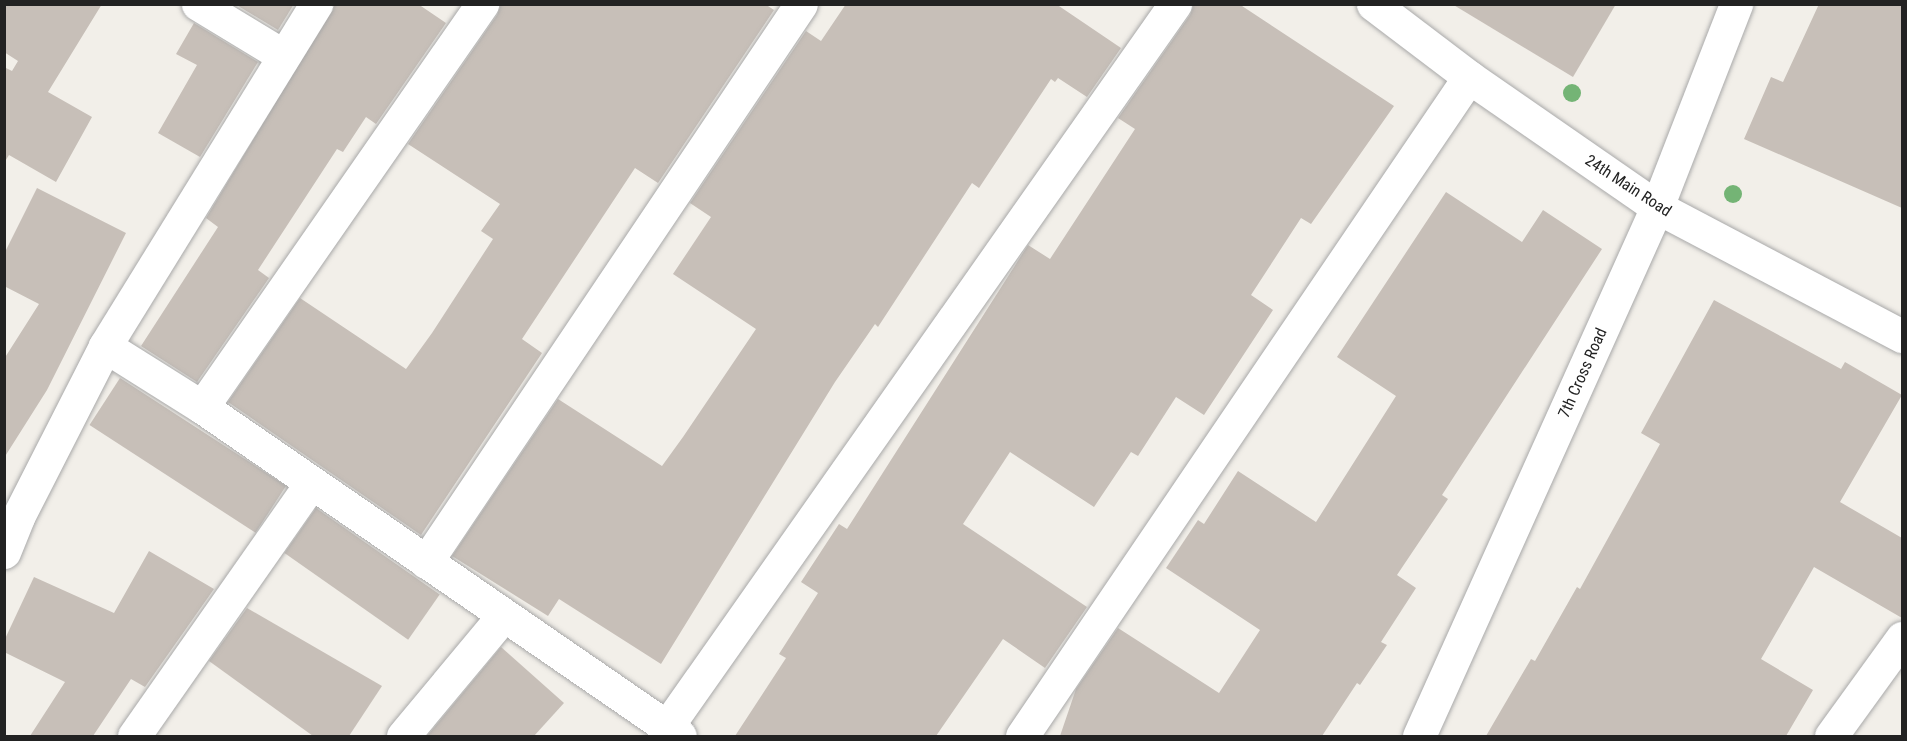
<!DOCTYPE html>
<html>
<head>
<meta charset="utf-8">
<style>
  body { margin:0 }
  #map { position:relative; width:1907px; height:741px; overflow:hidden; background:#f2efe9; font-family:"Roboto Condensed",sans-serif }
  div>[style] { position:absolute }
  .building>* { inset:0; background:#c7bfb8; transform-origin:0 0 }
  .roads { filter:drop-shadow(0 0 2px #a9a9a9) drop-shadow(0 0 2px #a9a9a9) }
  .minor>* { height:33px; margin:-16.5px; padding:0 16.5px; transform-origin:16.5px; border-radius:16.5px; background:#fff }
  .trees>* { width:18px; height:18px; margin:-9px; border-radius:50%; background:#74b475 }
  span { translate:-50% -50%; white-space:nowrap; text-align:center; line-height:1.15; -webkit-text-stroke:5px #fff; paint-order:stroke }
  .street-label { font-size:16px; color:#222 }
  .frame { position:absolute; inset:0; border:6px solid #222; pointer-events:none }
</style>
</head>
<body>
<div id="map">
  <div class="building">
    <div style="clip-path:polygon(4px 4px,102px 4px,48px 92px,92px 117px,56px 182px,9px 155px,4px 163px,4px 67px,12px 71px,18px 61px,4px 52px)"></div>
    <div style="clip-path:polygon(235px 4px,294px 4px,278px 30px)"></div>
    <div style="clip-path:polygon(335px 4px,418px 4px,446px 23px,376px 124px,366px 117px,343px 152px,337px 149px,258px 270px,269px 278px,197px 382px,141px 346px,218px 227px,206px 218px)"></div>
    <div style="clip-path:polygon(501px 4px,765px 4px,774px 10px,658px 183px,635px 168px,522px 339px,542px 353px,421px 535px,228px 402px,300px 298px,406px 369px,432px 333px,493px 239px,481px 231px,500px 204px,408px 144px,497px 15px)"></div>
    <div style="clip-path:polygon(846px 4px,1056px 4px,1121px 48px,1087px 97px,1058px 78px,1055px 82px,1051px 79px,979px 188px,972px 183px,878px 327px,875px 324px,835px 382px,661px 664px,559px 599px,548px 616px,452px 556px,558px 399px,662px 466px,683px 437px,756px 329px,673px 274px,711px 217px,690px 203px,806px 31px,821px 41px)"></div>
    <div style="clip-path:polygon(1194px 4px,1239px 4px,1394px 106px,1311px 224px,1301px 218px,1251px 295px,1273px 310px,1204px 415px,1176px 397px,1138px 456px,1131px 452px,1094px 507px,1010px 452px,963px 524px,1087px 607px,1045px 668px,1003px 639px,936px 736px,735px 736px,786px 658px,779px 654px,818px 593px,801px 582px,839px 524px,847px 529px,1028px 245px,1050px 259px,1135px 129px,1118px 118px,1190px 15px)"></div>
    <div style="clip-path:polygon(1452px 4px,1616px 4px,1573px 77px)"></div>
    <div style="clip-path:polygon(1819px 4px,1902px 4px,1902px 208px,1744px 139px,1771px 77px,1783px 82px)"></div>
    <div style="clip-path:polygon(194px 23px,258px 62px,200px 157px,158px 133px,197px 65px,176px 54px)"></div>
    <div style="clip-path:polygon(37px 188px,126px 233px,47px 390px,4px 458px,4px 359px,39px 304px,4px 286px,4px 254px)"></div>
    <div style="clip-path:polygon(1446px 192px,1522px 242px,1543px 210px,1602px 249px,1442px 495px,1448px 499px,1397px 575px,1416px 588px,1381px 642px,1387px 645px,1360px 685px,1357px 683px,1322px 736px,1060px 736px,1076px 689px,1118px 628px,1219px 693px,1260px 630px,1166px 568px,1198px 520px,1204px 524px,1238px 471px,1316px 522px,1396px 396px,1337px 357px)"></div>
    <div style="clip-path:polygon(1714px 300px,1841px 369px,1845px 362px,1902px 395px,1840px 502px,1902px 538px,1902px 618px,1814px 567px,1761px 659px,1813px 690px,1786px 736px,1486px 736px,1531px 659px,1535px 661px,1577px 587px,1580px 589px,1660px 444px,1641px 433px)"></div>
    <div style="left:120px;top:378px;width:198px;height:56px;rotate:33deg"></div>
    <div style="left:316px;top:508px;width:151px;height:55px;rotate:35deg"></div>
    <div style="clip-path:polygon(149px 551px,214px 589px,145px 687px,131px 679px,93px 736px,30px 736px,65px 682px,4px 652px,4px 641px,34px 577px,114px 613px)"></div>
    <div style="clip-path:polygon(247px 608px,382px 686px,349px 736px,313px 736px,209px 661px)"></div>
    <div style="clip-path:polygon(501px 647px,564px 703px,534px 736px,427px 736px)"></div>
  </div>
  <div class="roads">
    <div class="minor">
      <div style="left:198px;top:4px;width:100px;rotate:31.2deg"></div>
      <div style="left:1373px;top:4px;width:121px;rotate:37.2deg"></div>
      <div style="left:1469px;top:77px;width:229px;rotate:34.7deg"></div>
      <div style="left:1657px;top:207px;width:277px;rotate:27.8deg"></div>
      <div style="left:105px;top:346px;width:115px;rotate:32.2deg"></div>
      <div style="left:202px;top:407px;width:580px;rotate:34.54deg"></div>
      <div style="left:202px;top:407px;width:491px;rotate:-55.2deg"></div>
      <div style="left:4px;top:552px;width:38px;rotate:-68deg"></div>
      <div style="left:18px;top:517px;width:192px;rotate:-63deg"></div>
      <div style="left:105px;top:346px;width:402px;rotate:-58.3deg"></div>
      <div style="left:426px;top:562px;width:672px;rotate:-56.1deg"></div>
      <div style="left:666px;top:728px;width:885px;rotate:-54.89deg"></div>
      <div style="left:134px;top:736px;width:309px;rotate:-55deg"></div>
      <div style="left:403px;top:736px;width:155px;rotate:-50.2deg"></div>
      <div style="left:1022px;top:736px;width:796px;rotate:-55.85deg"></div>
      <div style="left:1419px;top:736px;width:580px;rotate:-65.78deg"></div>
      <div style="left:1657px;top:207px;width:218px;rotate:-68.7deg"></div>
      <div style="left:1831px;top:736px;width:121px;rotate:-54.1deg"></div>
    </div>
  </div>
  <div class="trees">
    <div style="left:1572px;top:93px"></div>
    <div style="left:1733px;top:194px"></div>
  </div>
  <div class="street-label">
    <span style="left:1628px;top:186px;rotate:33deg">24th Main Road</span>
    <span style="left:1583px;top:373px;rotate:-66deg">7th Cross Road</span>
  </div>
  <div class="frame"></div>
</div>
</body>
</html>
